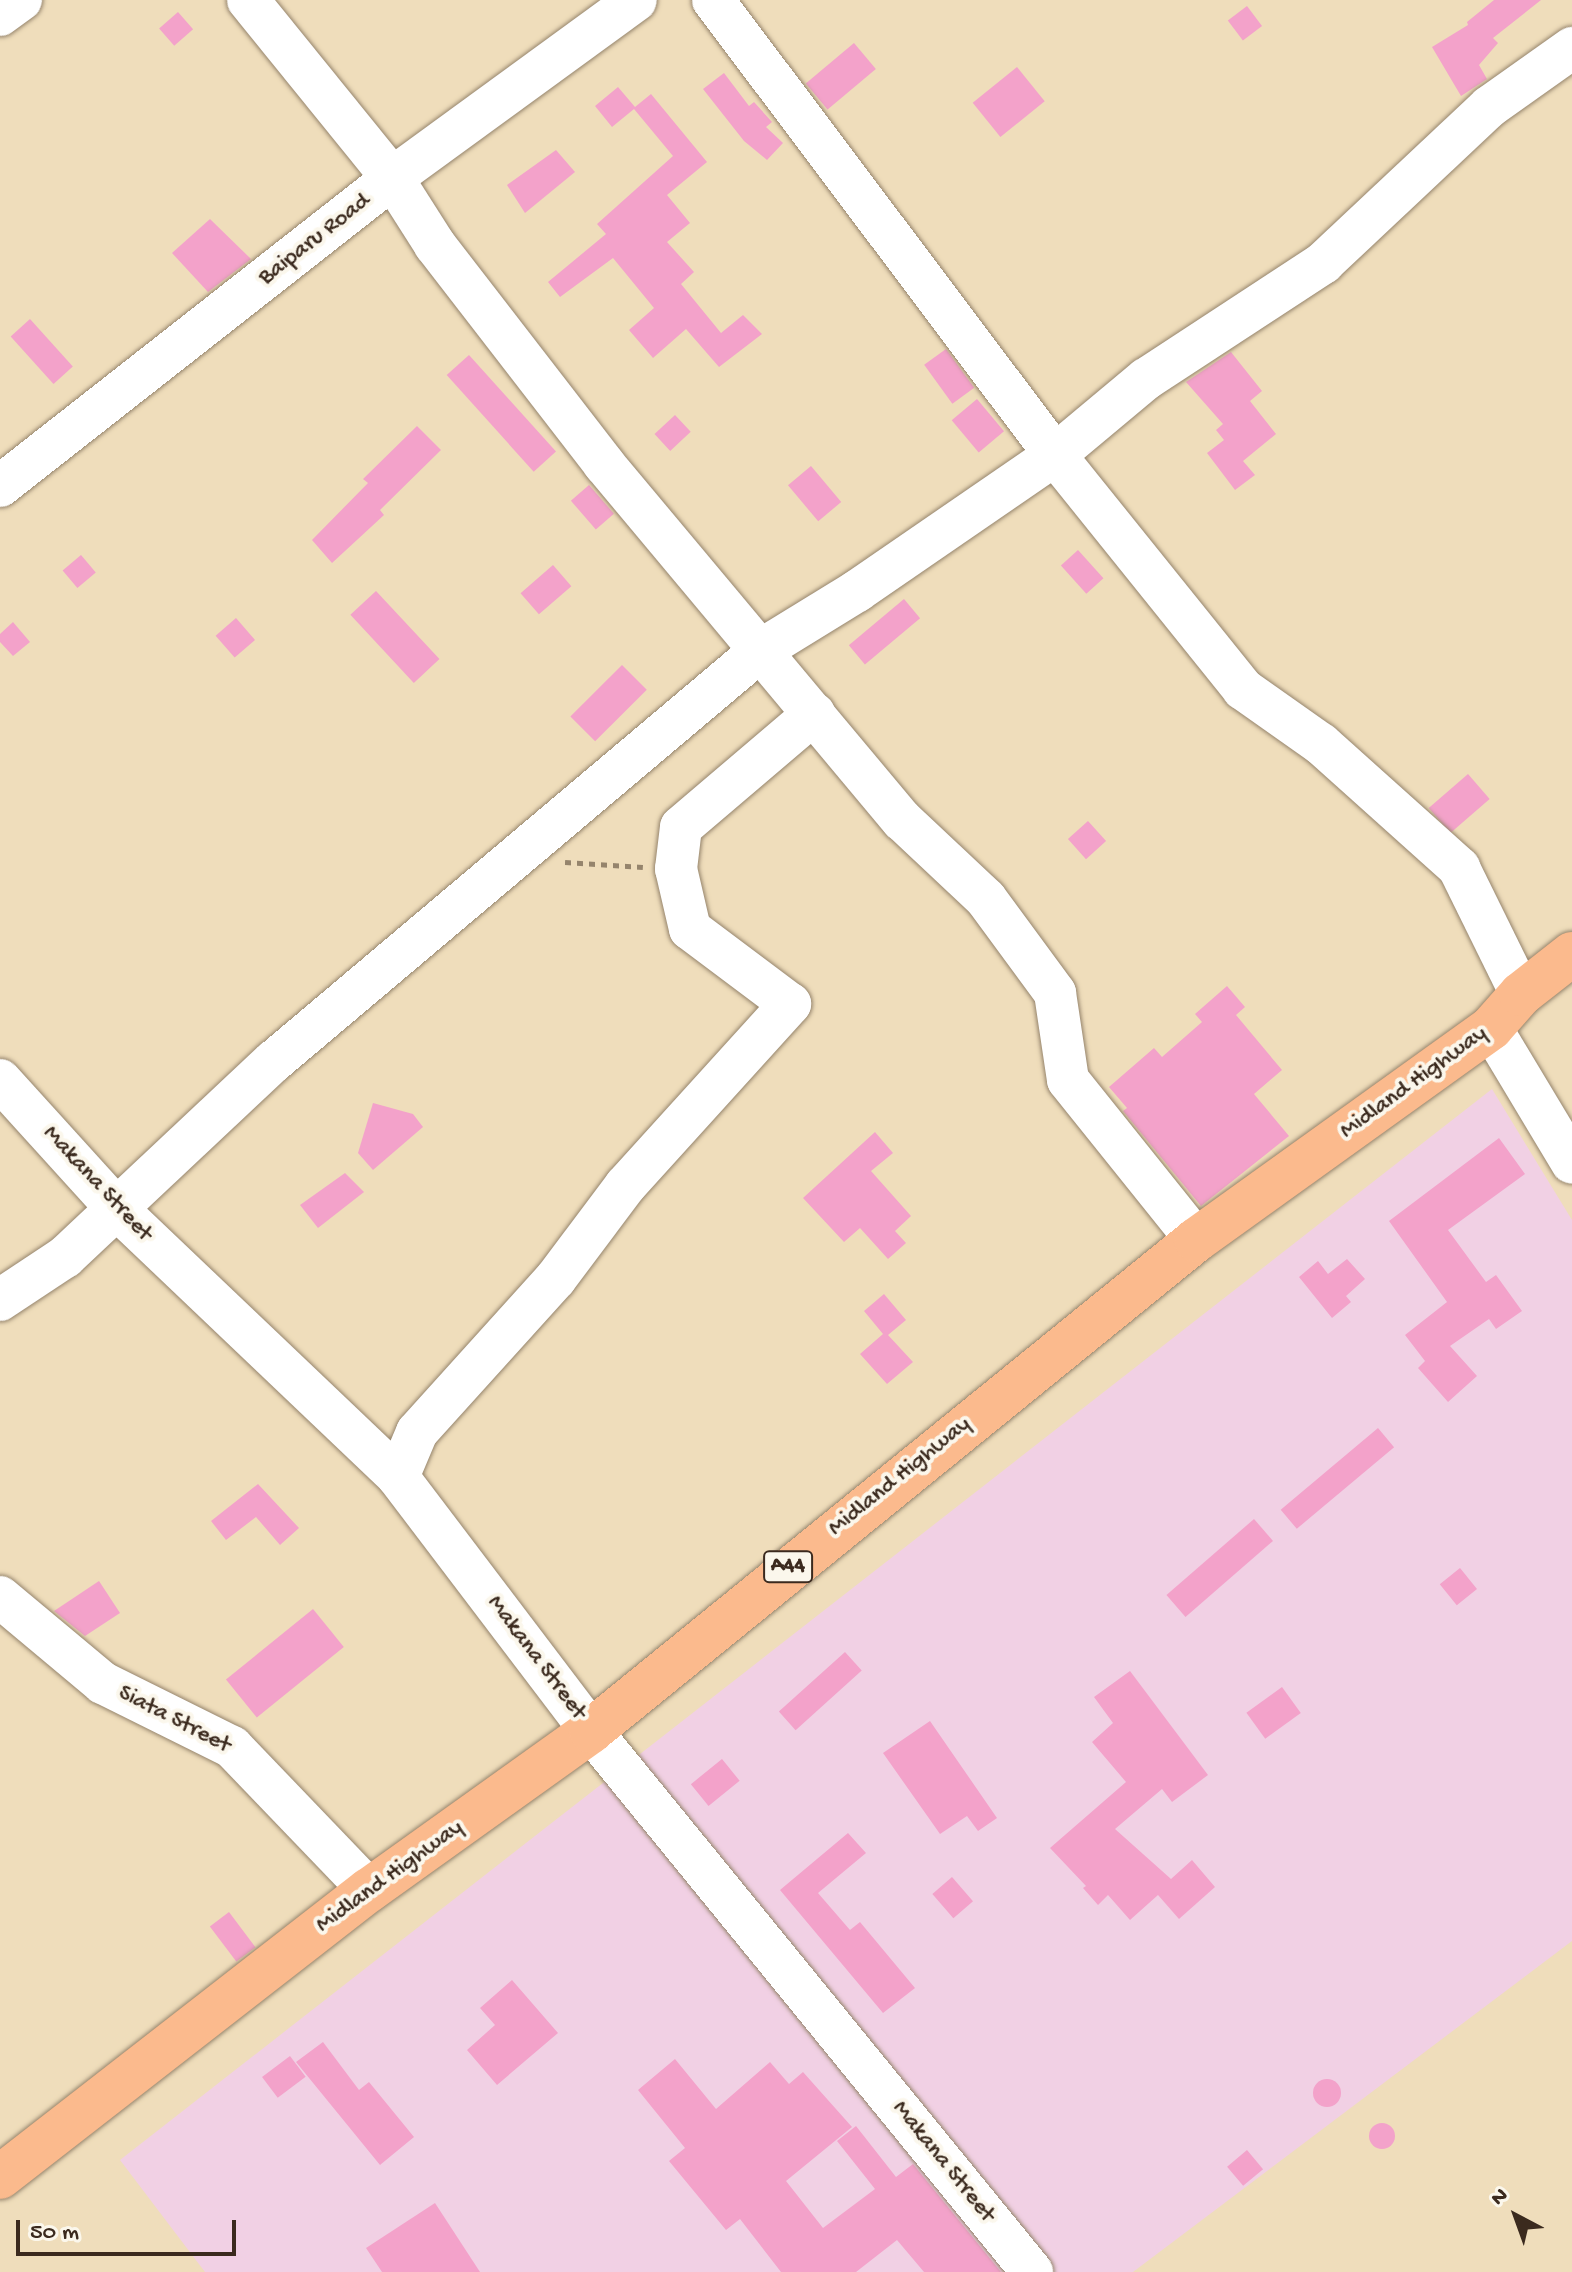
<!DOCTYPE html>
<html>
<head>
<meta charset="utf-8">
<style>
  body { margin:0 }
  #map { position:relative; width:1572px; height:2272px; overflow:hidden; background:#efddbb; font-family:"Gochi Hand",sans-serif }
  div>[style] { position:absolute }
  .built>* { inset:0; background:#f1d0e4 }
  .building>* { inset:0; background:#f3a2ca; transform-origin:0 0 }
  .round { border-radius:50% }
  .path>* { height:5px; margin-top:-2.5px; transform-origin:0; background:repeating-linear-gradient(90deg,#95846c 0 6px,transparent 0 12px) }
  .roads { filter:drop-shadow(0 0 2px #95846c) drop-shadow(0 0 2px #95846c) }
  .minor>* { height:42px; margin:-21px; padding:0 21px; transform-origin:21px; border-radius:21px; background:#fff }
  .major>* { height:44px; margin:-22px; padding:0 22px; transform-origin:22px; border-radius:22px; background:#fbba8d }
  span { translate:-50% -50%; white-space:nowrap; text-align:center; line-height:1.15; -webkit-text-stroke:8px #fbf7ec; paint-order:stroke }
  .shield-label span { padding:2px 6px; background:#fbf7ec; border:2px solid; border-radius:6px; -webkit-text-stroke-width:0 }
  .shield-label { font-size:22px; color:#3b2a1e; font-weight:700 }
  .street-label { font-size:24px; color:#3b2a1e }
  .north { position:absolute; left:1476px; top:2176px; width:80px; height:80px; -webkit-text-stroke:6px #fbf7ec; paint-order:stroke; rotate:319deg; font-size:22px; font-weight:700; line-height:32px; text-align:center; color:#3b2a1e }
  .north::after { content:''; display:block; margin:auto; width:28px; height:36px; background:#3b2a1e; clip-path:polygon(50% 0,100% 100%,50% 72%,0 100%) }
  .scale { position:absolute; left:16px; top:2220px; width:220px; height:36px; box-sizing:border-box; border:4px solid #3b2a1e; border-top:0; padding-left:10px; font-size:24px; line-height:28px; white-space:nowrap; color:#3b2a1e; -webkit-text-stroke:6px #fbf7ec; paint-order:stroke }
</style>
</head>
<body>
<div id="map">
  <div class="built">
    <div style="clip-path:polygon(1492px 1089px,1572px 1220px,1572px 1941px,1133px 2272px,205px 2272px,120px 2160px)"></div>
  </div>
  <div class="building">
    <div style="clip-path:polygon(1494px 0,1541px 0,1493px 38px,1498px 43px,1479px 65px,1487px 79px,1461px 96px,1432px 47px,1468px 25px,1467px 22px)"></div>
    <div style="left:1247px;top:6px;width:25px;height:24px;rotate:53deg"></div>
    <div style="left:178px;top:12px;width:23px;height:25px;rotate:49deg"></div>
    <div style="left:854px;top:43px;width:34px;height:63px;rotate:50deg"></div>
    <div style="left:1017px;top:67px;width:44px;height:57px;rotate:51deg"></div>
    <div style="clip-path:polygon(724px 73px,749px 106px,754px 102px,772px 122px,766px 127px,783px 143px,767px 160px,744px 141px,703px 89px)"></div>
    <div style="clip-path:polygon(618px 87px,635px 107px,651px 94px,707px 162px,667px 195px,690px 223px,667px 242px,694px 272px,681px 284px,721px 333px,743px 315px,762px 334px,719px 367px,686px 329px,653px 358px,629px 330px,654px 308px,613px 258px,560px 297px,548px 282px,606px 234px,597px 224px,673px 156px,634px 109px,612px 127px,595px 106px)"></div>
    <div style="clip-path:polygon(556px 150px,575px 172px,525px 213px,507px 185px)"></div>
    <div style="clip-path:polygon(210px 219px,251px 259px,208px 292px,172px 253px)"></div>
    <div style="left:30px;top:319px;width:64px;height:26px;rotate:48deg"></div>
    <div style="left:946px;top:349px;width:48px;height:27px;rotate:54deg"></div>
    <div style="clip-path:polygon(1231px 352px,1262px 391px,1250px 401px,1276px 434px,1243px 461px,1255px 475px,1235px 490px,1207px 453px,1224px 440px,1216px 430px,1223px 424px,1186px 382px)"></div>
    <div style="left:469px;top:355px;width:130px;height:30px;rotate:48deg"></div>
    <div style="left:977px;top:399px;width:42px;height:33px;rotate:50deg"></div>
    <div style="left:675px;top:415px;width:23px;height:28px;rotate:47deg"></div>
    <div style="clip-path:polygon(417px 426px,441px 450px,380px 510px,384px 515px,332px 563px,312px 540px,368px 483px,363px 479px)"></div>
    <div style="left:811px;top:466px;width:47px;height:30px;rotate:50deg"></div>
    <div style="left:589px;top:485px;width:38px;height:24px;rotate:49deg"></div>
    <div style="left:1078px;top:550px;width:38px;height:23px;rotate:48deg"></div>
    <div style="left:81px;top:555px;width:23px;height:24px;rotate:50deg"></div>
    <div style="left:553px;top:565px;width:28px;height:43px;rotate:49deg"></div>
    <div style="left:376px;top:591px;width:93px;height:35px;rotate:47deg"></div>
    <div style="left:904px;top:599px;width:25px;height:72px;rotate:50deg"></div>
    <div style="left:236px;top:618px;width:29px;height:27px;rotate:49deg"></div>
    <div style="clip-path:polygon(13px 622px,30px 642px,13px 656px,0 642px,0 634px)"></div>
    <div style="left:622px;top:665px;width:35px;height:73px;rotate:45deg"></div>
    <div style="left:1468px;top:774px;width:33px;height:52px;rotate:49deg"></div>
    <div style="left:1088px;top:821px;width:27px;height:27px;rotate:48deg"></div>
    <div style="clip-path:polygon(1227px 986px,1245px 1007px,1236px 1015px,1282px 1070px,1254px 1094px,1289px 1136px,1201px 1206px,1123px 1111px,1127px 1108px,1109px 1087px,1154px 1048px,1162px 1057px,1202px 1022px,1195px 1014px)"></div>
    <div style="clip-path:polygon(373px 1103px,413px 1114px,423px 1127px,373px 1170px,358px 1153px)"></div>
    <div style="clip-path:polygon(875px 1132px,893px 1153px,871px 1171px,911px 1216px,895px 1231px,906px 1243px,888px 1259px,860px 1228px,844px 1242px,803px 1198px)"></div>
    <div style="clip-path:polygon(1499px 1138px,1525px 1174px,1448px 1230px,1486px 1282px,1496px 1275px,1522px 1311px,1496px 1329px,1489px 1319px,1450px 1346px,1477px 1376px,1448px 1402px,1418px 1368px,1425px 1361px,1405px 1335px,1447px 1302px,1389px 1221px)"></div>
    <div style="clip-path:polygon(345px 1173px,364px 1192px,318px 1228px,300px 1205px)"></div>
    <div style="clip-path:polygon(1347px 1259px,1365px 1279px,1346px 1296px,1351px 1302px,1332px 1318px,1299px 1277px,1318px 1261px,1328px 1274px)"></div>
    <div style="clip-path:polygon(884px 1294px,906px 1320px,888px 1335px,913px 1362px,887px 1384px,860px 1354px,883px 1334px,864px 1311px)"></div>
    <div style="left:1378px;top:1428px;width:25px;height:127px;rotate:50deg"></div>
    <div style="clip-path:polygon(258px 1484px,299px 1528px,280px 1545px,256px 1517px,226px 1540px,211px 1521px)"></div>
    <div style="left:1254px;top:1519px;width:29px;height:116px;rotate:49deg"></div>
    <div style="left:1460px;top:1568px;width:27px;height:26px;rotate:51deg"></div>
    <div style="clip-path:polygon(99px 1581px,120px 1613px,85px 1636px,54px 1611px)"></div>
    <div style="left:313px;top:1609px;width:49px;height:112px;rotate:51deg"></div>
    <div style="left:845px;top:1652px;width:25px;height:89px;rotate:48deg"></div>
    <div style="clip-path:polygon(1130px 1671px,1208px 1775px,1172px 1802px,1162px 1789px,1115px 1829px,1171px 1879px,1192px 1860px,1215px 1887px,1179px 1919px,1158px 1895px,1130px 1920px,1108px 1895px,1098px 1905px,1083px 1888px,1086px 1886px,1050px 1848px,1126px 1782px,1092px 1742px,1113px 1723px,1094px 1697px)"></div>
    <div style="left:1282px;top:1687px;width:32px;height:44px;rotate:54deg"></div>
    <div style="clip-path:polygon(930px 1721px,997px 1818px,978px 1831px,967px 1816px,940px 1834px,883px 1753px)"></div>
    <div style="left:722px;top:1759px;width:28px;height:40px;rotate:51deg"></div>
    <div style="clip-path:polygon(848px 1833px,866px 1853px,818px 1893px,850px 1930px,860px 1922px,915px 1988px,883px 2013px,780px 1890px)"></div>
    <div style="left:952px;top:1877px;width:32px;height:26px;rotate:49deg"></div>
    <div style="left:229px;top:1912px;width:44px;height:24px;rotate:53deg"></div>
    <div style="clip-path:polygon(512px 1980px,558px 2033px,497px 2085px,467px 2050px,495px 2025px,480px 2008px)"></div>
    <div style="clip-path:polygon(323px 2042px,359px 2090px,369px 2082px,414px 2137px,380px 2165px,296px 2062px)"></div>
    <div style="left:290px;top:2056px;width:26px;height:35px;rotate:53deg"></div>
    <div style="clip-path:polygon(675px 2059px,716px 2109px,770px 2062px,789px 2084px,803px 2072px,852px 2127px,786px 2181px,823px 2228px,875px 2189px,837px 2141px,856px 2126px,896px 2177px,913px 2164px,1001px 2272px,924px 2272px,897px 2240px,856px 2272px,781px 2272px,740px 2219px,726px 2230px,669px 2161px,685px 2148px,638px 2090px)"></div>
    <div class="round" style="left:1313px;top:2079px;width:28px;height:28px"></div>
    <div class="round" style="left:1369px;top:2123px;width:26px;height:26px"></div>
    <div style="left:1247px;top:2150px;width:25px;height:26px;rotate:50deg"></div>
    <div style="clip-path:polygon(435px 2203px,480px 2272px,382px 2272px,366px 2248px)"></div>
  </div>
  <div class="path">
    <div style="left:565px;top:862px;width:78px;rotate:3.7deg"></div>
  </div>
  <div class="roads">
    <div class="minor">
      <div style="left:248px;top:0;width:230px;rotate:51deg"></div>
      <div style="left:393px;top:179px;width:78px;rotate:57.5deg"></div>
      <div style="left:435px;top:245px;width:277px;rotate:52.3deg"></div>
      <div style="left:604px;top:464px;width:464px;rotate:50.1deg"></div>
      <div style="left:902px;top:820px;width:115px;rotate:43.2deg"></div>
      <div style="left:986px;top:899px;width:117px;rotate:53.7deg"></div>
      <div style="left:1055px;top:993px;width:88px;rotate:81.5deg"></div>
      <div style="left:1068px;top:1080px;width:205px;rotate:51.3deg"></div>
      <div style="left:713px;top:0;width:569px;rotate:53.07deg"></div>
      <div style="left:1055px;top:455px;width:300px;rotate:51.2deg"></div>
      <div style="left:1243px;top:689px;width:95px;rotate:35.2deg"></div>
      <div style="left:1321px;top:744px;width:186px;rotate:41.9deg"></div>
      <div style="left:1459px;top:868px;width:140px;rotate:63.8deg"></div>
      <div style="left:0;top:15px;width:26px;rotate:-36deg"></div>
      <div style="left:0;top:486px;width:512px;rotate:-38.1deg"></div>
      <div style="left:403px;top:170px;width:288px;rotate:-36.1deg"></div>
      <div style="left:1491px;top:1028px;width:157px;rotate:59deg"></div>
      <div style="left:0;top:1080px;width:174px;rotate:47.8deg"></div>
      <div style="left:117px;top:1209px;width:388px;rotate:43.6deg"></div>
      <div style="left:398px;top:1477px;width:319px;rotate:52.8deg"></div>
      <div style="left:591px;top:1731px;width:698px;rotate:50.81deg"></div>
      <div style="left:0;top:1300px;width:78px;rotate:-33.5deg"></div>
      <div style="left:65px;top:1257px;width:287px;rotate:-43.2deg"></div>
      <div style="left:274px;top:1061px;width:637px;rotate:-40.16deg"></div>
      <div style="left:761px;top:650px;width:113px;rotate:-31.6deg"></div>
      <div style="left:857px;top:591px;width:240px;rotate:-34.5deg"></div>
      <div style="left:1055px;top:455px;width:119px;rotate:-39.9deg"></div>
      <div style="left:1146px;top:379px;width:212px;rotate:-33.2deg"></div>
      <div style="left:1323px;top:263px;width:228px;rotate:-43.2deg"></div>
      <div style="left:1489px;top:107px;width:102px;rotate:-35.4deg"></div>
      <div style="left:398px;top:1477px;width:49px;rotate:-67.1deg"></div>
      <div style="left:417px;top:1432px;width:207px;rotate:-47.9deg"></div>
      <div style="left:556px;top:1278px;width:115px;rotate:-53.1deg"></div>
      <div style="left:625px;top:1186px;width:246px;rotate:-47.8deg"></div>
      <div style="left:790px;top:1004px;width:125px;rotate:-143.1deg"></div>
      <div style="left:690px;top:929px;width:62px;rotate:-103.1deg"></div>
      <div style="left:676px;top:869px;width:42px;rotate:-83.2deg"></div>
      <div style="left:681px;top:827px;width:175px;rotate:-40.4deg"></div>
      <div style="left:0;top:1597px;width:134px;rotate:39.9deg"></div>
      <div style="left:103px;top:1683px;width:144px;rotate:26.4deg"></div>
      <div style="left:232px;top:1747px;width:198px;rotate:46.2deg"></div>
    </div>
    <div class="major">
      <div style="left:0;top:2177px;width:467px;rotate:-37.9deg"></div>
      <div style="left:369px;top:1890px;width:273px;rotate:-35.6deg"></div>
      <div style="left:591px;top:1731px;width:779px;rotate:-39.06deg"></div>
      <div style="left:1196px;top:1240px;width:363px;rotate:-35.7deg"></div>
      <div style="left:1491px;top:1028px;width:45px;rotate:-48.6deg"></div>
      <div style="left:1521px;top:994px;width:65px;rotate:-38.1deg"></div>
    </div>
  </div>
  <div class="shield-label">
    <span style="left:788px;top:1567px">A44</span>
  </div>
  <div class="street-label">
    <span style="left:315px;top:240px;rotate:-38deg">Baiparu Road</span>
    <span style="left:1414px;top:1083px;rotate:-36deg">Midland Highway</span>
    <span style="left:97px;top:1184px;rotate:47deg">Makana Street</span>
    <span style="left:900px;top:1477px;rotate:-39deg">Midland Highway</span>
    <span style="left:536px;top:1658px;rotate:53deg">Makana Street</span>
    <span style="left:174px;top:1720px;rotate:27deg">Siata Street</span>
    <span style="left:390px;top:1877px;rotate:-36deg">Midland Highway</span>
    <span style="left:943px;top:2162px;rotate:51deg">Makana Street</span>
  </div>
  <div class="north">N</div>
  <div class="scale">50 m</div>
</div>
</body>
</html>
